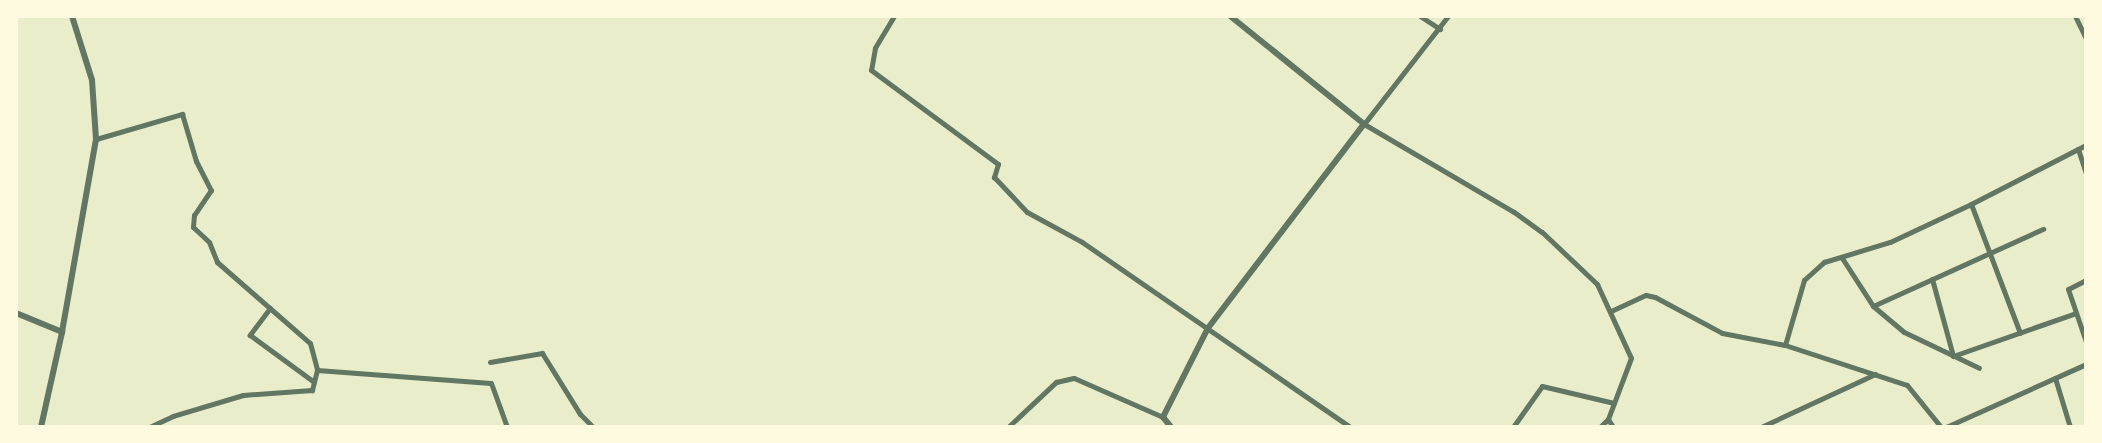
<!DOCTYPE html>
<html>
<head>
<meta charset="utf-8">
<style>
  body { margin:0 }
  #map { position:relative; width:2102px; height:443px; overflow:hidden; background:#e9edc9; font-family:Jost,sans-serif }
  div>[style] { position:absolute }
  .minor>* { height:5px; margin:-2.5px; padding:0 2.5px; transform-origin:2.5px; border-radius:2.5px; background:#617663 }
  .tertiary>* { height:6px; margin:-3px; padding:0 3px; transform-origin:3px; border-radius:3px; background:#617663 }
  span { translate:-50% -50%; white-space:nowrap; text-align:center; line-height:1.15; -webkit-text-stroke:4px #fefae0; paint-order:stroke }
  .frame { position:absolute; inset:0; border:18px solid #fefae0; pointer-events:none }
</style>
</head>
<body>
<div id="map">
  <div class="minor">
    <div style="left:894px;top:16px;width:37px;rotate:121deg"></div>
    <div style="left:875px;top:48px;width:22px;rotate:100deg"></div>
    <div style="left:871px;top:70px;width:158px;rotate:36.5deg"></div>
    <div style="left:998px;top:164px;width:14px;rotate:107deg"></div>
    <div style="left:994px;top:177px;width:48px;rotate:46.7deg"></div>
    <div style="left:1027px;top:212px;width:63px;rotate:28.6deg"></div>
    <div style="left:1082px;top:242px;width:326px;rotate:34.6deg"></div>
    <div style="left:1420px;top:16px;width:24px;rotate:33deg"></div>
    <div style="left:1448px;top:16px;width:137px;rotate:127.9deg"></div>
    <div style="left:1364px;top:124px;width:174px;rotate:30.4deg"></div>
    <div style="left:1514px;top:212px;width:34px;rotate:36deg"></div>
    <div style="left:1542px;top:232px;width:76px;rotate:43.4deg"></div>
    <div style="left:1597px;top:284px;width:81px;rotate:65.3deg"></div>
    <div style="left:1631px;top:358px;width:65px;rotate:110.7deg"></div>
    <div style="left:1608px;top:419px;width:11px;rotate:135deg"></div>
    <div style="left:2075px;top:16px;width:25px;rotate:64deg"></div>
    <div style="left:96px;top:139px;width:90px;rotate:-16.2deg"></div>
    <div style="left:182px;top:114px;width:49px;rotate:73.4deg"></div>
    <div style="left:196px;top:161px;width:33px;rotate:63deg"></div>
    <div style="left:211px;top:190px;width:30px;rotate:124deg"></div>
    <div style="left:194px;top:215px;width:12px;rotate:95deg"></div>
    <div style="left:193px;top:227px;width:22px;rotate:43deg"></div>
    <div style="left:209px;top:242px;width:22px;rotate:68deg"></div>
    <div style="left:217px;top:262px;width:123px;rotate:41.1deg"></div>
    <div style="left:310px;top:343px;width:28px;rotate:75deg"></div>
    <div style="left:317px;top:370px;width:21px;rotate:104deg"></div>
    <div style="left:312px;top:390px;width:69px;rotate:175.9deg"></div>
    <div style="left:243px;top:395px;width:73px;rotate:163.3deg"></div>
    <div style="left:173px;top:416px;width:26px;rotate:155deg"></div>
    <div style="left:2078px;top:149px;width:25px;rotate:72deg"></div>
    <div style="left:1971px;top:204px;width:138px;rotate:69.2deg"></div>
    <div style="left:1842px;top:258px;width:57px;rotate:57.1deg"></div>
    <div style="left:1873px;top:306px;width:40px;rotate:40deg"></div>
    <div style="left:1904px;top:332px;width:83px;rotate:25.6deg"></div>
    <div style="left:1932px;top:279px;width:80px;rotate:74.7deg"></div>
    <div style="left:1953px;top:356px;width:130px;rotate:-19.3deg"></div>
    <div style="left:2086px;top:280px;width:20px;rotate:153deg"></div>
    <div style="left:2068px;top:289px;width:56px;rotate:71.2deg"></div>
    <div style="left:1873px;top:306px;width:187px;rotate:-24.4deg"></div>
    <div style="left:270px;top:308px;width:34px;rotate:127deg"></div>
    <div style="left:250px;top:335px;width:79px;rotate:36.3deg"></div>
    <div style="left:1611px;top:311px;width:38px;rotate:-25deg"></div>
    <div style="left:1646px;top:295px;width:9px;rotate:13deg"></div>
    <div style="left:1655px;top:297px;width:76px;rotate:28.2deg"></div>
    <div style="left:1722px;top:333px;width:64px;rotate:10.8deg"></div>
    <div style="left:1785px;top:345px;width:128px;rotate:18.2deg"></div>
    <div style="left:1907px;top:385px;width:54px;rotate:51deg"></div>
    <div style="left:1785px;top:345px;width:68px;rotate:-73.7deg"></div>
    <div style="left:1804px;top:280px;width:27px;rotate:-42deg"></div>
    <div style="left:1824px;top:262px;width:69px;rotate:-16.9deg"></div>
    <div style="left:1890px;top:242px;width:89px;rotate:-25.1deg"></div>
    <div style="left:1971px;top:204px;width:129px;rotate:-27.2deg"></div>
    <div style="left:490px;top:362px;width:53px;rotate:-9.8deg"></div>
    <div style="left:542px;top:353px;width:72px;rotate:58.1deg"></div>
    <div style="left:580px;top:414px;width:18px;rotate:45deg"></div>
    <div style="left:317px;top:370px;width:174px;rotate:4.3deg"></div>
    <div style="left:491px;top:383px;width:47px;rotate:70deg"></div>
    <div style="left:2055px;top:378px;width:51px;rotate:73deg"></div>
    <div style="left:1608px;top:419px;width:9px;rotate:58deg"></div>
    <div style="left:1008px;top:427px;width:66px;rotate:-43.2deg"></div>
    <div style="left:1056px;top:382px;width:18px;rotate:-13deg"></div>
    <div style="left:1074px;top:378px;width:97px;rotate:23.7deg"></div>
    <div style="left:1513px;top:427px;width:50px;rotate:-54.7deg"></div>
    <div style="left:1542px;top:386px;width:74px;rotate:13.3deg"></div>
    <div style="left:1761px;top:427px;width:126px;rotate:-24.9deg"></div>
    <div style="left:1946px;top:427px;width:154px;rotate:-24.2deg"></div>
  </div>
  <div class="tertiary">
    <div style="left:16px;top:313px;width:50px;rotate:22.4deg"></div>
    <div style="left:41px;top:427px;width:97px;rotate:-77.5deg"></div>
    <div style="left:62px;top:332px;width:196px;rotate:-80deg"></div>
    <div style="left:96px;top:139px;width:59px;rotate:-93.9deg"></div>
    <div style="left:92px;top:80px;width:67px;rotate:-107.4deg"></div>
    <div style="left:1171px;top:427px;width:13px;rotate:-129deg"></div>
    <div style="left:1163px;top:417px;width:100px;rotate:-63.2deg"></div>
    <div style="left:1208px;top:328px;width:257px;rotate:-52.6deg"></div>
    <div style="left:1364px;top:124px;width:172px;rotate:-141.1deg"></div>
  </div>
  <div class="frame"></div>
</div>
</body>
</html>
